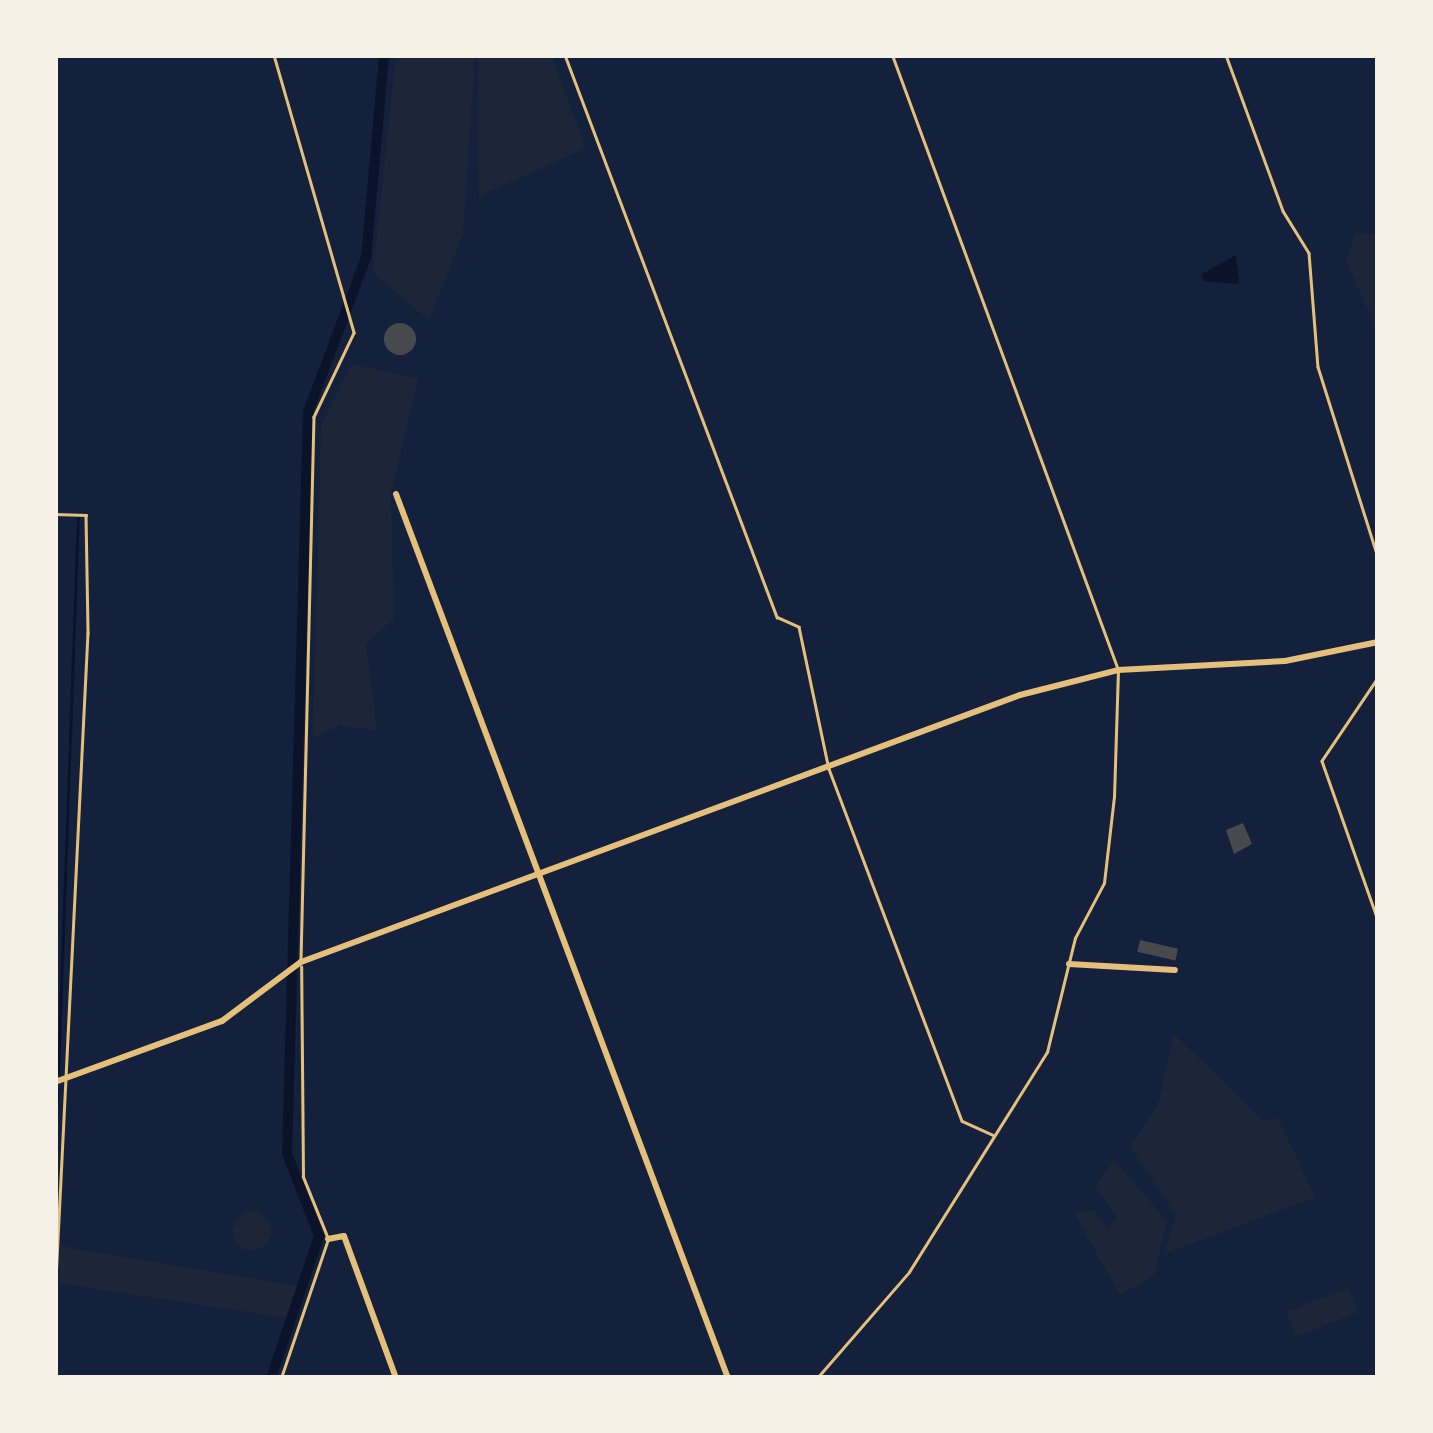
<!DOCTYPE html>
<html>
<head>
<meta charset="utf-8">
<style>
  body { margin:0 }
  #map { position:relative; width:1433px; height:1433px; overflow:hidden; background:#14213d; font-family:Signika,sans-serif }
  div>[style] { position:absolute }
  .green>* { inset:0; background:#1d2539; transform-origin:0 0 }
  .round { border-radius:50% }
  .water>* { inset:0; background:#0b132b }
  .stream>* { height:2.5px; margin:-1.25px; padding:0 1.25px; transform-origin:1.25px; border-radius:1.25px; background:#0b132b }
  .canal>* { height:10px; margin:-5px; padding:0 5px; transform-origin:5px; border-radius:5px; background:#0b132b }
  .building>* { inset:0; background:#48494c; transform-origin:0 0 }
  .service>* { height:2.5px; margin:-1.25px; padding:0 1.25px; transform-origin:1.25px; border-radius:1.25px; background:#e5c07b }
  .minor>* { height:6px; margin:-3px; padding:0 3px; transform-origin:3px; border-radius:3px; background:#e5c07b }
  span { translate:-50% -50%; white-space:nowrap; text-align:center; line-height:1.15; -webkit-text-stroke:10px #f6f1e7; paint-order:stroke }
  .frame { position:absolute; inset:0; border:58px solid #f6f1e7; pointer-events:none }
</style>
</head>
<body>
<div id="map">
  <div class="green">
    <div style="clip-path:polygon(396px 55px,475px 55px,463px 234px,429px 320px,373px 273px)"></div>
    <div style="clip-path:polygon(478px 55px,551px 55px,586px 148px,479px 196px)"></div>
    <div style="clip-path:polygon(1355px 234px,1378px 234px,1378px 332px,1346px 261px)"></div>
    <div style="clip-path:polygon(351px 364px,418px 379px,391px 493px,394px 619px,366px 643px,377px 731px,340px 725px,313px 738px,321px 425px)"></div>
    <div style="clip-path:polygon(1174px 1034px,1263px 1121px,1278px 1118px,1315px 1197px,1164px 1254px,1176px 1216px,1130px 1147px,1158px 1105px)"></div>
    <div style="clip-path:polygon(1114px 1160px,1167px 1221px,1154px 1275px,1120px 1295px,1074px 1213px,1094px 1210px,1107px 1228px,1118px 1219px,1095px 1186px)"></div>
    <div class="round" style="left:233px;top:1212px;width:38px;height:38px"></div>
    <div style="clip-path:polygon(60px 1246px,115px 1256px,298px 1286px,287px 1318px,59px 1283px)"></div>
    <div style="left:1349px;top:1288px;width:26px;height:67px;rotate:69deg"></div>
  </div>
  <div class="water">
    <div style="clip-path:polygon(1236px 255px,1239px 284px,1203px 281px,1202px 274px)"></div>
  </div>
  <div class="stream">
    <div style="left:58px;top:1073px;width:558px;rotate:-87.95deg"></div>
    <div style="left:55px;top:1142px;width:52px;rotate:-87.8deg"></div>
  </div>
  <div class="canal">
    <div style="left:271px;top:1378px;width:150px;rotate:-71.3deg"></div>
    <div style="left:319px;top:1236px;width:88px;rotate:-111.3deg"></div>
    <div style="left:287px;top:1154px;width:742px;rotate:-88.38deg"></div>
    <div style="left:308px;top:412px;width:165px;rotate:-69.4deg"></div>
    <div style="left:366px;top:258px;width:204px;rotate:-84.9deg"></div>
  </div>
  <div class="building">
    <div class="round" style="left:384px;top:323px;width:32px;height:32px"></div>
    <div style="clip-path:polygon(1243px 823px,1252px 844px,1234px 854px,1226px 830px)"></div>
    <div style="left:1140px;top:940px;width:39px;height:12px;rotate:13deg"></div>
  </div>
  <div class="service">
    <div style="left:274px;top:55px;width:289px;rotate:73.9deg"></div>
    <div style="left:354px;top:333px;width:93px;rotate:115.5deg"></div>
    <div style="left:314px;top:417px;width:542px;rotate:91.37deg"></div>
    <div style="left:565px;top:55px;width:601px;rotate:69.33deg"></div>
    <div style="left:777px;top:617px;width:24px;rotate:24deg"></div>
    <div style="left:799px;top:627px;width:145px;rotate:78.1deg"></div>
    <div style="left:829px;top:769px;width:376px;rotate:69.3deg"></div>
    <div style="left:962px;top:1121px;width:34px;rotate:24deg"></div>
    <div style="left:1226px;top:55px;width:166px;rotate:69.9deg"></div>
    <div style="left:1283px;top:211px;width:49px;rotate:58.2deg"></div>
    <div style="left:1309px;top:253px;width:114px;rotate:85.5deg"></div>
    <div style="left:1318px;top:367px;width:199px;rotate:72.5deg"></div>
    <div style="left:55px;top:514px;width:31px;rotate:2deg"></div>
    <div style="left:86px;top:515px;width:118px;rotate:89deg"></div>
    <div style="left:88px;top:633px;width:668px;rotate:92.83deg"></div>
    <div style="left:1378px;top:678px;width:100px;rotate:124deg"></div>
    <div style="left:1322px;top:761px;width:169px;rotate:70.6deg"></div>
    <div style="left:281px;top:1378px;width:147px;rotate:-71.3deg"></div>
    <div style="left:328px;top:1239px;width:67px;rotate:-112deg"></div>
    <div style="left:303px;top:1177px;width:210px;rotate:-90.5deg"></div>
    <div style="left:817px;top:1378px;width:140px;rotate:-49deg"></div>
    <div style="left:909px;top:1272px;width:260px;rotate:-57.9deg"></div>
    <div style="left:1047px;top:1052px;width:117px;rotate:-76.2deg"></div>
    <div style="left:1075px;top:938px;width:62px;rotate:-62.2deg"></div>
    <div style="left:1104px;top:883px;width:87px;rotate:-83.4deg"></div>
    <div style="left:1114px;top:797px;width:127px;rotate:-88.2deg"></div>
    <div style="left:1118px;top:670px;width:655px;rotate:-110.18deg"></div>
  </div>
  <div class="minor">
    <div style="left:396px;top:494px;width:944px;rotate:69.42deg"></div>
    <div style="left:1069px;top:964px;width:106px;rotate:3.2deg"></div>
    <div style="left:55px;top:1082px;width:178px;rotate:-20.1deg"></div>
    <div style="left:222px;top:1021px;width:99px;rotate:-36.8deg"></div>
    <div style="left:301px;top:962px;width:767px;rotate:-20.37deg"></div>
    <div style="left:1020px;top:695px;width:101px;rotate:-14.3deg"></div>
    <div style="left:1118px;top:670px;width:167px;rotate:-3.1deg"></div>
    <div style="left:1285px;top:661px;width:95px;rotate:-11.5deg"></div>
    <div style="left:328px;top:1239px;width:16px;rotate:-11deg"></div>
    <div style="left:344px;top:1236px;width:151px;rotate:69.9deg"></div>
  </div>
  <div class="frame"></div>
</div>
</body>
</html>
